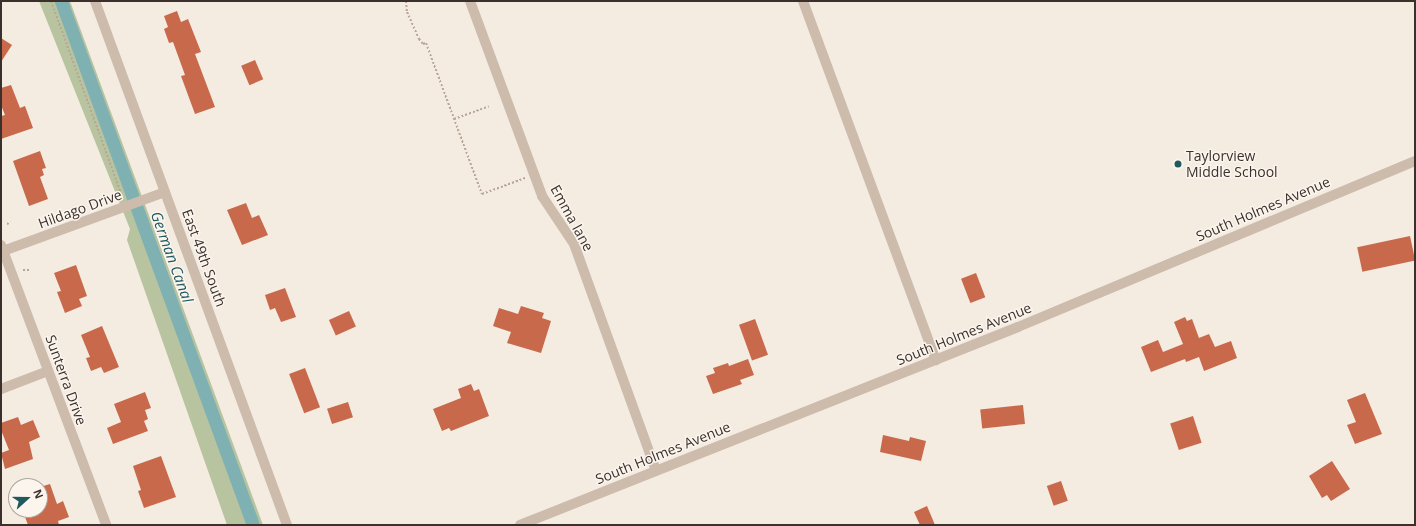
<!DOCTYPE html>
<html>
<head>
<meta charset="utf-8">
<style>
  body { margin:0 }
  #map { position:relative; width:1416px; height:526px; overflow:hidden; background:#f4ebe1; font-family:"Open Sans",sans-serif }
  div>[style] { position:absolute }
  .green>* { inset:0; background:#b8c4a0 }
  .canal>* { height:13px; margin:-6.5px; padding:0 6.5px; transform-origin:6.5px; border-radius:6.5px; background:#7fb0b2 }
  .building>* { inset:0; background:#c8694b; transform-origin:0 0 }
  .path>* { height:2px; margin-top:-1px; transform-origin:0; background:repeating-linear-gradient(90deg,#b9a596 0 2px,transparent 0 4px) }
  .minor>* { height:10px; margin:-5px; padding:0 5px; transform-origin:5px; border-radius:5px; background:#cdbbac }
  .tertiary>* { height:10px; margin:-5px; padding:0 5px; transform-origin:5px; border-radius:5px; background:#cdbbac }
  .dots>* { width:11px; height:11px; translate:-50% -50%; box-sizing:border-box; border:2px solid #fbf5ee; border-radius:50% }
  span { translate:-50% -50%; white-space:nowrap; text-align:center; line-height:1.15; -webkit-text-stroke:3px #fbf5ee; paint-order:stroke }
  .poi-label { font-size:14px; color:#3b302b }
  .left { translate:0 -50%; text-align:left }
  .street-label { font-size:14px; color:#3b302b }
  .water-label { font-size:15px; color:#1f5a5e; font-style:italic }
  .frame { position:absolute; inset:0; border:2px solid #3b302b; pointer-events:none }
  .north { position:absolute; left:8px; top:478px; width:40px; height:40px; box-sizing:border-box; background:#fbf5ee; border:1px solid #aea6a0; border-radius:50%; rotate:69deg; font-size:11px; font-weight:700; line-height:16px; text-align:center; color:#3b302b }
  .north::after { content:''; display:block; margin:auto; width:14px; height:18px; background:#1f5a5e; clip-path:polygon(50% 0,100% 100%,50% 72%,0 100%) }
</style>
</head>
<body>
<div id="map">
  <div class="green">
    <div style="clip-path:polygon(39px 1px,70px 1px,263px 525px,227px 525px,127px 240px,130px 229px)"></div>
  </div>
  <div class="canal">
    <div style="left:61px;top:1px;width:558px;rotate:69.88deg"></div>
  </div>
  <div class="building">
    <div style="clip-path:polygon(177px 11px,181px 22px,188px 19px,201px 52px,195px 54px,215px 107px,195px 114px,181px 76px,185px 75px,173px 42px,169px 43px,164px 29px,168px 27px,164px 16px)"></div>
    <div style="clip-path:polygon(1px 38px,12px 45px,1px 62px)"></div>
    <div style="left:255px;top:60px;width:21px;height:15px;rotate:67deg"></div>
    <div style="clip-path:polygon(11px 85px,20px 108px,25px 106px,33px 128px,1px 139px,1px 116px,5px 115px,1px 105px,1px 88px)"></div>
    <div style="clip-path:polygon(40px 151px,46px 168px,42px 169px,44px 175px,40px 177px,48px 199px,29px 206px,13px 161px)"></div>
    <div style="clip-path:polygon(246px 203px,252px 218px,259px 215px,268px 235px,242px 245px,227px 210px)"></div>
    <div style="left:1410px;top:236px;width:25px;height:54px;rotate:78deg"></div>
    <div style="clip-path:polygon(76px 265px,87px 296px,79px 299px,82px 306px,65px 313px,57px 292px,61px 291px,54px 273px)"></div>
    <div style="left:976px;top:273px;width:26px;height:16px;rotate:69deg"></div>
    <div style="clip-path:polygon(285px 288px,296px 317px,281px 322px,275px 308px,270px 310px,265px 295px)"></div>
    <div style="clip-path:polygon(521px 306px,544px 313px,542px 318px,551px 321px,541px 353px,507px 343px,511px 332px,493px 326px,499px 308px,518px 314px)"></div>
    <div style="left:349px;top:311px;width:17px;height:22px;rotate:66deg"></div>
    <div style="clip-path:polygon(1185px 317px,1187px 321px,1192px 319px,1199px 338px,1209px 334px,1215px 347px,1231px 341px,1237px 358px,1204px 371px,1199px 357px,1186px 362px,1185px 359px,1151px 372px,1141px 347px,1158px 340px,1163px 352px,1183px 344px,1174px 322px)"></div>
    <div style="left:755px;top:319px;width:38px;height:17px;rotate:70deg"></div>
    <div style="clip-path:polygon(102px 326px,119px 367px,104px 373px,101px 367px,91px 371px,86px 358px,90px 357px,81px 335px)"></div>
    <div style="clip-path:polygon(748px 359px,754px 375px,740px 380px,742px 384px,713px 394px,706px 376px,715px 373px,713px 368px,728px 363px,729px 366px)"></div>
    <div style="left:305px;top:368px;width:42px;height:17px;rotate:69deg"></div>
    <div style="clip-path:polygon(471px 384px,474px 391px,479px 389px,489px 416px,451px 431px,449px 428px,442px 431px,433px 409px,461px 398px,458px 389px)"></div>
    <div style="clip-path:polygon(145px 392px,151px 408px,145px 410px,148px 419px,144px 421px,148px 431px,113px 444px,107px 428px,121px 422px,114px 404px)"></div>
    <div style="clip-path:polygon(1365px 393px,1382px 434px,1355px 444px,1347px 425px,1356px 422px,1347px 400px)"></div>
    <div style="left:348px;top:402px;width:16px;height:22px;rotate:72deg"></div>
    <div style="left:1023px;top:405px;width:19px;height:43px;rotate:84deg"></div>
    <div style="left:1193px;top:416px;width:28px;height:24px;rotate:72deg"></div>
    <div style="clip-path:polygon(18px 417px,21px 425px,33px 420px,40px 437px,29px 442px,33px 459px,5px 469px,1px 453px,9px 450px,1px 430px,1px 423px)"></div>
    <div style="clip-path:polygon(883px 435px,909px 441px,910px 437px,926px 441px,921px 461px,880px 452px)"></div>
    <div style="clip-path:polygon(161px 456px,176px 497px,144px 508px,138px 491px,141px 490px,133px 466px)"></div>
    <div style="clip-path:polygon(1332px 461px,1350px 489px,1331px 501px,1327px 495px,1322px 498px,1309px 476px)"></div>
    <div style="left:1061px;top:481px;width:21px;height:15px;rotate:71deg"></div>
    <div style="clip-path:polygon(50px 484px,57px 504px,63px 501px,69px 517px,58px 521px,59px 525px,28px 525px,25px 517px,35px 513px,34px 510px,40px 510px,40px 487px)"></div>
    <div style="clip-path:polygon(927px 506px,935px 525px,920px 525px,914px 512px)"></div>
  </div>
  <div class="path">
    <div style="left:51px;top:1px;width:208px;rotate:70deg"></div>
    <div style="left:406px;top:1px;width:11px;rotate:85deg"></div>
    <div style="left:407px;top:12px;width:30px;rotate:66deg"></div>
    <div style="left:419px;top:39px;width:6px;rotate:51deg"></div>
    <div style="left:423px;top:44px;width:3px;rotate:-18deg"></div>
    <div style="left:426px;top:43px;width:161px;rotate:69.7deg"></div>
    <div style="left:482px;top:194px;width:46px;rotate:-20.4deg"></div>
    <div style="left:454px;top:119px;width:37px;rotate:-20deg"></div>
    <div style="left:7px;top:224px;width:4px;rotate:-27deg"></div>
    <div style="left:23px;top:270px;width:6px"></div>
    <div style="left:51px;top:345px;width:5px;rotate:-22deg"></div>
  </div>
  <div class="minor">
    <div style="left:470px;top:1px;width:208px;rotate:69.7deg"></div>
    <div style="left:542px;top:196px;width:58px;rotate:56.3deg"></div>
    <div style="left:574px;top:244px;width:241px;rotate:70.1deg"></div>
    <div style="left:803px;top:1px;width:383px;rotate:69.7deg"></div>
    <div style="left:1px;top:245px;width:299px;rotate:69.4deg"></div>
    <div style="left:3px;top:251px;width:172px;rotate:-20deg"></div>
    <div style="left:1px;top:389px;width:50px;rotate:-21deg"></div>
  </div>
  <div class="tertiary">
    <div style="left:95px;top:1px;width:558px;rotate:69.88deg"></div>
    <div style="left:520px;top:525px;width:536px;rotate:-21.68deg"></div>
    <div style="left:1018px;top:327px;width:430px;rotate:-22.7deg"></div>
  </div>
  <div class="dots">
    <div style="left:1178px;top:164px;background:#1f5a5e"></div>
  </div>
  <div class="poi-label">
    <span class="left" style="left:1186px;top:164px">Taylorview<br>Middle School</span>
  </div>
  <div class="street-label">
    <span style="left:80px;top:209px;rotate:-20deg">Hildago Drive</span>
    <span style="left:1263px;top:209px;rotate:-23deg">South Holmes Avenue</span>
    <span style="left:572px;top:218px;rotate:61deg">Emma lane</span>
    <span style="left:204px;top:258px;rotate:70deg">East 49th South</span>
    <span style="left:964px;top:334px;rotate:-22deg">South Holmes Avenue</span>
    <span style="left:66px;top:380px;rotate:70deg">Sunterra Drive</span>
    <span style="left:663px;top:453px;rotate:-22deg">South Holmes Avenue</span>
  </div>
  <div class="water-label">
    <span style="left:172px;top:257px;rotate:70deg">German Canal</span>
  </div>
  <div class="frame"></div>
  <div class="north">N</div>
</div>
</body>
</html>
